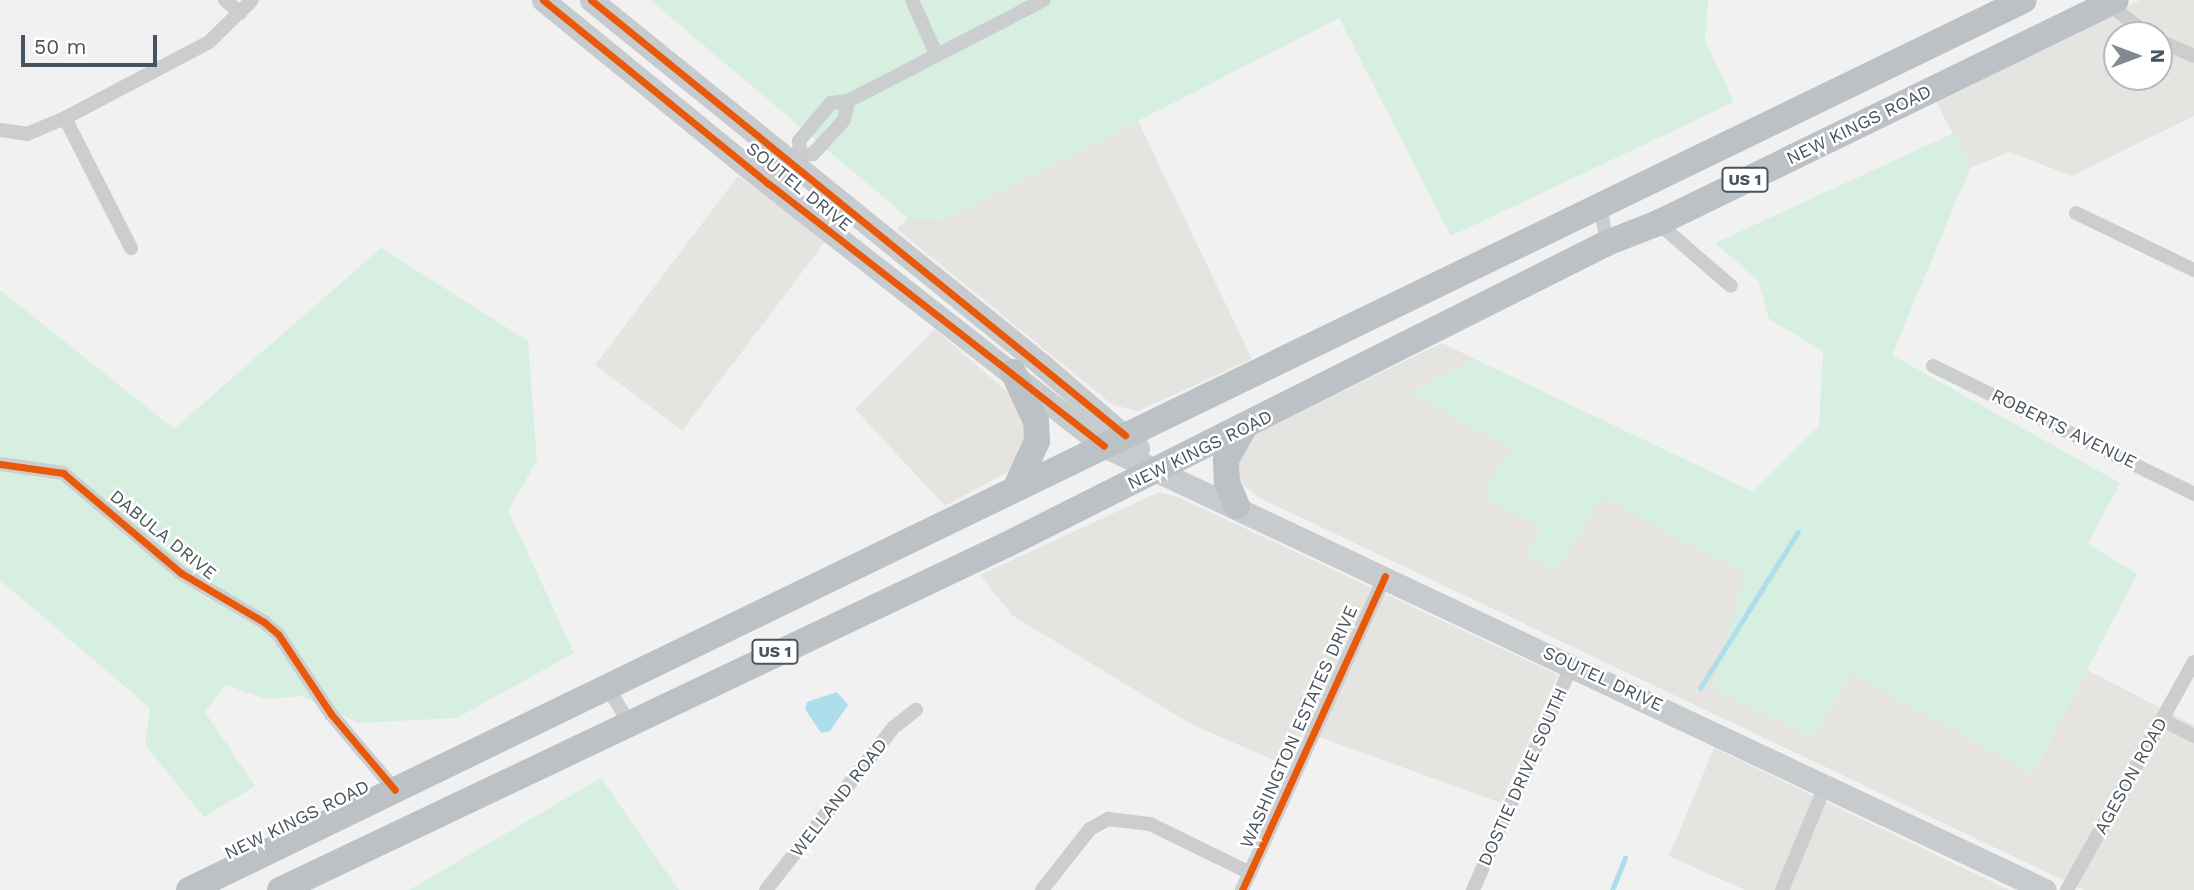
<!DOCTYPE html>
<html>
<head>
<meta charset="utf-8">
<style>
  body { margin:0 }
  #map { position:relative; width:2194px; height:890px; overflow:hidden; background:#f1f1f1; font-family:"Work Sans",sans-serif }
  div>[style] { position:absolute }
  .commercial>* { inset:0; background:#e6e4e0; transform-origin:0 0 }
  .green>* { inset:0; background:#d7efe0 }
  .water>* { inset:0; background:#addeeb }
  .stream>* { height:5px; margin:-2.5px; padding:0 2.5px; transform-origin:2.5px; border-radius:2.5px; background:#addeeb }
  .street>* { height:14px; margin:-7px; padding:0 7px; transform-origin:7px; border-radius:7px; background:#cbcdcf }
  .primary>* { height:23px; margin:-11.5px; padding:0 11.5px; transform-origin:11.5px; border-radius:11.5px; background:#c7cbcd }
  .highway>* { height:26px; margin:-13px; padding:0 13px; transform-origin:13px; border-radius:13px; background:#bcc1c6 }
  .cycleway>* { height:7px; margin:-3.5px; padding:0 3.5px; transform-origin:3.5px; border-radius:3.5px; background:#e8590c }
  span { translate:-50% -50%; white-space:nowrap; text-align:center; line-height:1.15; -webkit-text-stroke:5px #fff; paint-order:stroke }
  .shield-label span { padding:2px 5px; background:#fff; border:2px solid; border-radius:5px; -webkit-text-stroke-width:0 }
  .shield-label { font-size:16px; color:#49535d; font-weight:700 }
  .street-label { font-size:18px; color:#49535d }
  .north { position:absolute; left:2103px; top:21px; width:70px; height:70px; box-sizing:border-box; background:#fff; border:2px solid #b6babe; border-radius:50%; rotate:90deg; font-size:19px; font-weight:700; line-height:28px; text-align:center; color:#49535d }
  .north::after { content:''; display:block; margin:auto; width:24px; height:32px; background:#848a91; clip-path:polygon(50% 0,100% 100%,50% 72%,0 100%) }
  .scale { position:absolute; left:21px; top:35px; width:136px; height:32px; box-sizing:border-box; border:4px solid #49535d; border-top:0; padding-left:9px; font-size:21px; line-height:24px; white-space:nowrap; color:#49535d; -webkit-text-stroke:5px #fff; paint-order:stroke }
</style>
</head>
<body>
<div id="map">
  <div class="commercial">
    <div style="clip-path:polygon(evenodd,2140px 0,2194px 0,2194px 116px,2072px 176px,2009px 152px,1970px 168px,1934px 97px,2140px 0,2117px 35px,2159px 35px,2159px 77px,2117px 77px,2117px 35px)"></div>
    <div style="clip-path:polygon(1138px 121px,1252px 359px,1138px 411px,1113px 405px,897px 229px,908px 218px,945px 220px)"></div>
    <div style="left:738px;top:176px;width:109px;height:237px;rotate:37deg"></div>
    <div style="clip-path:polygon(935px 329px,1013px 397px,1030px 431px,1017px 467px,945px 506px,855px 409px)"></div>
    <div style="clip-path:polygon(1442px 343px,1475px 359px,1410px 393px,1511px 448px,1542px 529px,1526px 554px,1556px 571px,1602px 497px,1746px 573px,1713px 689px,1814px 737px,1851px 673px,2033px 774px,2087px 670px,2194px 725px,2194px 890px,2084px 890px,1262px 499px,1243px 485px,1235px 472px,1251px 435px)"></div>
    <div style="clip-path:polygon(1159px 492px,1178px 497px,1558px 675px,1501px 803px,1303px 731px,1287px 766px,1191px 724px,1013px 616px,980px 575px)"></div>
    <div style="clip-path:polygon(1714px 748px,2009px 890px,1745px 890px,1669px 856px)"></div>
  </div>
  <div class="green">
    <div style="clip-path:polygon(650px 0,1708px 0,1705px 40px,1734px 102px,1451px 236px,1339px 18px,945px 220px,908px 218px)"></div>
    <div style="clip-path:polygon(1954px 133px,1970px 168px,1892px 355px,2120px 483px,2088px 544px,2137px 574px,2033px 774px,1851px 673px,1814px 737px,1712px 689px,1745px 573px,1602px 498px,1556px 571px,1525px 554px,1541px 529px,1482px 497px,1510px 448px,1410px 393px,1475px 359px,1753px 492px,1819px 426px,1823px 351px,1769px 319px,1758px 280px,1715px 243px)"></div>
    <div style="clip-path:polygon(381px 248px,528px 341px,537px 461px,508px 510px,574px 653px,457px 718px,358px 723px,302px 696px,267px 699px,225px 685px,205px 712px,255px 786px,204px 817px,145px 745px,150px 708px,0 580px,0 290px,174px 429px)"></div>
    <div style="clip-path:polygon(601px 778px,679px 890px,409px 890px)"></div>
  </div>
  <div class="water">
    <div style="clip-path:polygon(837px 692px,848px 705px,830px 731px,821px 733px,805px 709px,807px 702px)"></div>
  </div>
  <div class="stream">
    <div style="left:1700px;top:688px;width:184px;rotate:-57.9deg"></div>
    <div style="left:1612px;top:890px;width:35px;rotate:-68deg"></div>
  </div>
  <div class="street">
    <div style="left:225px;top:0;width:20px;rotate:41deg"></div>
    <div style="left:912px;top:0;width:59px;rotate:66deg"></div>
    <div style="left:2105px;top:1px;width:55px;rotate:38.3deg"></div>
    <div style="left:2159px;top:41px;width:38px;rotate:23deg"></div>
    <div style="left:65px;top:118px;width:146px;rotate:63.1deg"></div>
    <div style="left:0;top:130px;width:27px;rotate:8deg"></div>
    <div style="left:27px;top:134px;width:41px;rotate:-22.8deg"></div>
    <div style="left:65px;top:118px;width:163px;rotate:-27.8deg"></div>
    <div style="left:209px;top:42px;width:60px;rotate:-44.3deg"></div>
    <div style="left:800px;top:155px;width:14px;rotate:-94deg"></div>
    <div style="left:799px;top:141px;width:50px;rotate:-49.9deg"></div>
    <div style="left:831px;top:103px;width:17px;rotate:-7deg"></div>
    <div style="left:848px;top:101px;width:220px;rotate:-27.3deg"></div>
    <div style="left:769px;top:184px;width:42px;rotate:-43.1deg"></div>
    <div style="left:800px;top:155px;width:13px;rotate:-4deg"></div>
    <div style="left:813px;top:154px;width:46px;rotate:-47.6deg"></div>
    <div style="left:844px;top:120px;width:19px;rotate:-78deg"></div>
    <div style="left:1600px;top:206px;width:38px;rotate:79deg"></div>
    <div style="left:2076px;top:213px;width:131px;rotate:25.8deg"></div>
    <div style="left:1658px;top:223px;width:96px;rotate:40.8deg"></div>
    <div style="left:1933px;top:366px;width:291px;rotate:26.1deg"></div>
    <div style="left:0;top:464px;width:64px;rotate:8.1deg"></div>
    <div style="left:63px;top:473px;width:155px;rotate:40.3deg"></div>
    <div style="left:181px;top:573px;width:96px;rotate:30.6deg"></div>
    <div style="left:264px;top:622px;width:18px;rotate:41deg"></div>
    <div style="left:278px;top:634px;width:96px;rotate:56.5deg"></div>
    <div style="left:331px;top:714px;width:99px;rotate:49.9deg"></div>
    <div style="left:607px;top:687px;width:40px;rotate:58deg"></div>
    <div style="left:2163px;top:720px;width:35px;rotate:27deg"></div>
    <div style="left:766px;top:890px;width:207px;rotate:-51.9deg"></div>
    <div style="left:894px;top:727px;width:28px;rotate:-38deg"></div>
    <div style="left:1042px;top:890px;width:78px;rotate:-51.8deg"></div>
    <div style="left:1090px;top:829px;width:21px;rotate:-29deg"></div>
    <div style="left:1108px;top:819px;width:42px;rotate:6.8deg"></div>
    <div style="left:1150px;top:824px;width:111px;rotate:26.1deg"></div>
    <div style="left:1242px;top:890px;width:345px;rotate:-65.5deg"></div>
    <div style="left:1473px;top:890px;width:247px;rotate:-66.3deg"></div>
    <div style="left:1782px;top:890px;width:115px;rotate:-67.5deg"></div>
    <div style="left:2067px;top:890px;width:261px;rotate:-60.9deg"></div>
  </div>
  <div class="primary">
    <div style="left:543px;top:0;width:291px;rotate:39.2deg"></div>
    <div style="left:769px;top:184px;width:425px;rotate:38deg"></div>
    <div style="left:1104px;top:446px;width:1040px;rotate:25.26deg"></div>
    <div style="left:591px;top:0;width:580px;rotate:38.98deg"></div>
    <div style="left:1042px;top:365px;width:127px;rotate:40.8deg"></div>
  </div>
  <div class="highway">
    <div style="left:1013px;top:372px;width:54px;rotate:64.9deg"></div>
    <div style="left:1036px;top:421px;width:20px;rotate:87deg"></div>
    <div style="left:1037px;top:441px;width:53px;rotate:114.6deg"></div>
    <div style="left:1237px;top:506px;width:26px;rotate:-113deg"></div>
    <div style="left:1227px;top:482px;width:22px;rotate:-93deg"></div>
    <div style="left:1226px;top:460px;width:35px;rotate:-61deg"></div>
    <div style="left:189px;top:890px;width:2039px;rotate:-25.87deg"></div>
    <div style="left:280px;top:890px;width:804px;rotate:-25.42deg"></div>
    <div style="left:1006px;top:545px;width:673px;rotate:-26.68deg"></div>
    <div style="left:1607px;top:243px;width:55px;rotate:-21.4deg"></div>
    <div style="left:1658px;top:223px;width:509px;rotate:-25.96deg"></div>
  </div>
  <div class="cycleway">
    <div style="left:543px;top:0;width:291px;rotate:39.2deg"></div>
    <div style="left:769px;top:184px;width:425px;rotate:38deg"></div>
    <div style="left:591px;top:0;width:689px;rotate:39.17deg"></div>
    <div style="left:0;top:464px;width:64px;rotate:8.1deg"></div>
    <div style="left:63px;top:473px;width:155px;rotate:40.3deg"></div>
    <div style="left:181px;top:573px;width:96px;rotate:30.6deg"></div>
    <div style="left:264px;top:622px;width:18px;rotate:41deg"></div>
    <div style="left:278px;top:634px;width:96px;rotate:56.5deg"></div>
    <div style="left:331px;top:714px;width:99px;rotate:49.9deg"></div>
    <div style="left:1242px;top:890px;width:345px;rotate:-65.5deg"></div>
  </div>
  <div class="shield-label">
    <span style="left:1745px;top:180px">US 1</span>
    <span style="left:775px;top:652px">US 1</span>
  </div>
  <div class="street-label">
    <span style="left:1859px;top:125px;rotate:-26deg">NEW KINGS ROAD</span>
    <span style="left:799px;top:187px;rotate:39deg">SOUTEL DRIVE</span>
    <span style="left:2064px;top:429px;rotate:26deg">ROBERTS AVENUE</span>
    <span style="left:1200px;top:450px;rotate:-26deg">NEW KINGS ROAD</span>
    <span style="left:163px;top:535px;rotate:39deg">DABULA DRIVE</span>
    <span style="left:1603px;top:679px;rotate:25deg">SOUTEL DRIVE</span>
    <span style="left:1299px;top:727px;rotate:-66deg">WASHINGTON ESTATES DRIVE</span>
    <span style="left:2131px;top:776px;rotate:-61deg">AGESON ROAD</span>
    <span style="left:1523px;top:777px;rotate:-66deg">DOSTIE DRIVE SOUTH</span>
    <span style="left:839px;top:798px;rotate:-52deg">WELLAND ROAD</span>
    <span style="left:297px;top:820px;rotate:-26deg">NEW KINGS ROAD</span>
  </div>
  <div class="north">N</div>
  <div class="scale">50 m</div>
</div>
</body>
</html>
